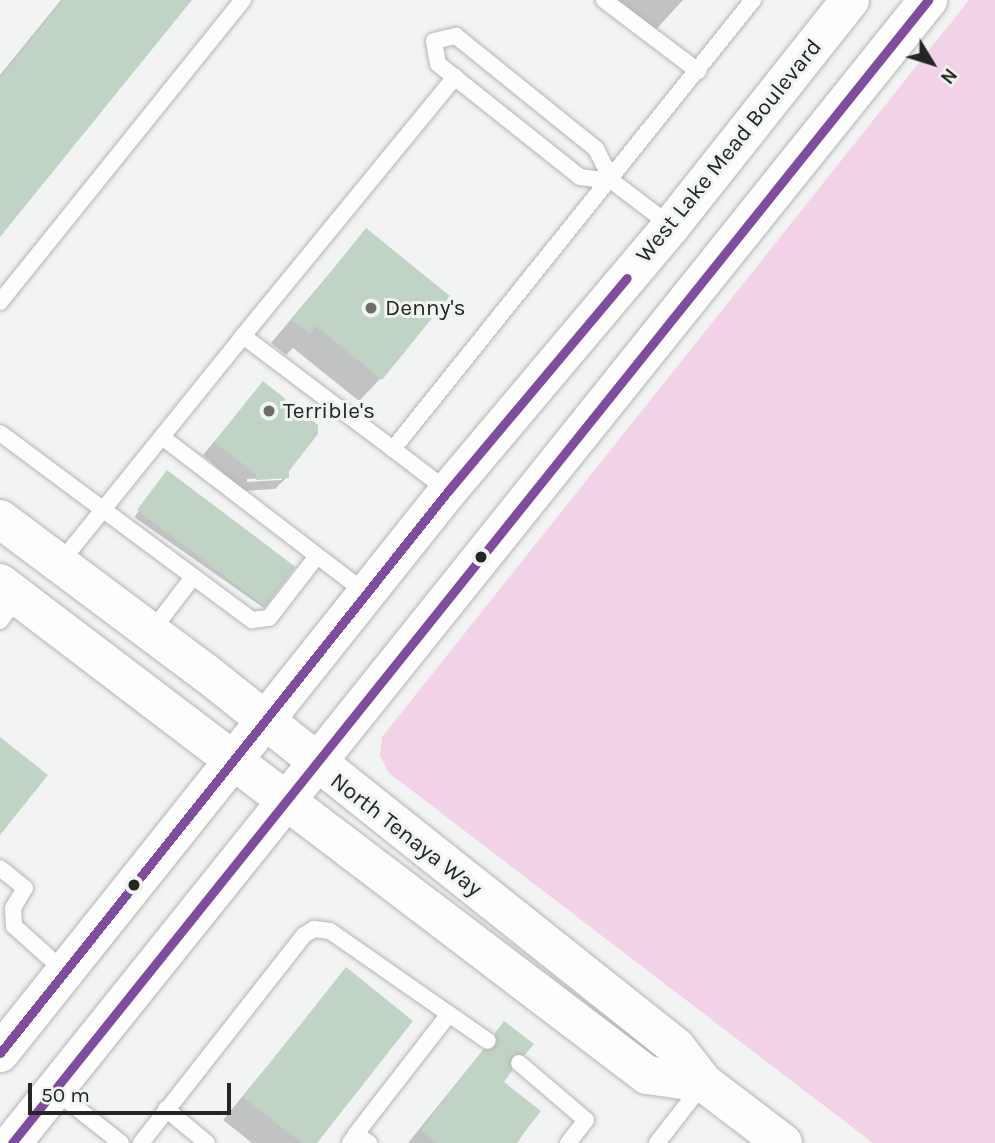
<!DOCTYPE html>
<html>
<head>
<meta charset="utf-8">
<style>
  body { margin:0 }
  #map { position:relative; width:995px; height:1143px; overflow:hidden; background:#f2f4f3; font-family:Karla,sans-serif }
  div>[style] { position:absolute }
  .green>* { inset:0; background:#f2d2e6 }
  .shadow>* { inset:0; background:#0003; transform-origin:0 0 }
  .building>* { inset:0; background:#c1d3c5; transform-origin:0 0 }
  .roads { filter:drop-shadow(0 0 2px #b4b5b4) drop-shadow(0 0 2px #b4b5b4) }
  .lane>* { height:16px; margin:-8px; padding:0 8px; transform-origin:8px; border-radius:8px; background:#fdfdfd }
  .secondary>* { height:38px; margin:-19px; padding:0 19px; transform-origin:19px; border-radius:19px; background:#fdfdfd }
  .primary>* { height:38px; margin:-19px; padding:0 19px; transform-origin:19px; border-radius:19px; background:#fdfdfd }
  .bus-1>* { height:9px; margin:-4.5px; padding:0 4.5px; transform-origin:4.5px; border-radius:4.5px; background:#804c9e }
  .dots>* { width:19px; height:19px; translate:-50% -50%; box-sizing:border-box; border:4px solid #f1f5f2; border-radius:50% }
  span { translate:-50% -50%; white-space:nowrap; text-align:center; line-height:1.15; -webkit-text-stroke:6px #f1f5f2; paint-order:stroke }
  .street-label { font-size:23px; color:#242624 }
  .poi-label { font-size:23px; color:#242624 }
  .left { translate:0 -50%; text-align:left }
  .north { position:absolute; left:897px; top:28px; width:70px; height:70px; -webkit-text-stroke:5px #f1f5f2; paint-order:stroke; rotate:128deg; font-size:19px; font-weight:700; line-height:28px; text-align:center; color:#242624 }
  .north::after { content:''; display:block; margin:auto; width:24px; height:32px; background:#242624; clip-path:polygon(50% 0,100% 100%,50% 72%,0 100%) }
  .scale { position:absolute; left:28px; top:1083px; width:203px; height:32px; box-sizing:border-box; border:4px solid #242624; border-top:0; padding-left:9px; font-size:21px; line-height:24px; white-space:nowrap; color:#242624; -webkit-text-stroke:5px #f1f5f2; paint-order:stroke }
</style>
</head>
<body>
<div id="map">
  <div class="green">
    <div style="clip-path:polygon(969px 0,995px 0,995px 1143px,873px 1143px,389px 773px,380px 756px,382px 737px)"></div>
  </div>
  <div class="shadow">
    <div style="clip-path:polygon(61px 0,190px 0,0 235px,0 75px)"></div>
    <div style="clip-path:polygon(603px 0,683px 0,649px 37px)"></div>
    <div style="clip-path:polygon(366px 230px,381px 378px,359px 401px,293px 348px,286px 355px,271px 343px)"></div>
    <div style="clip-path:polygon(evenodd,263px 383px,287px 477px,275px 489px,244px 491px,203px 455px,263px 383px,282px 477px,282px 480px,247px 482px,247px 479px,282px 477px)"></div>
    <div style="left:162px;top:478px;width:158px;height:48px;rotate:35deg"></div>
    <div style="clip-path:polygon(346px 970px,315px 1143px,252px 1143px,223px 1120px)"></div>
    <div style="clip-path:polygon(505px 1023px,524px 1054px,502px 1082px,539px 1111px,517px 1143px,408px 1143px)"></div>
  </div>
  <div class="building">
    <div style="clip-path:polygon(63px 0,192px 0,0 237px,0 78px)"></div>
    <div style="clip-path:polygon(366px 228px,450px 296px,382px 380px,316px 326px,310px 334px,292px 320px)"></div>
    <div style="clip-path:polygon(263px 381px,318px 425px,318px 434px,289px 471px,289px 478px,256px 480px,256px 474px,214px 442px)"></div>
    <div style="left:167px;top:470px;width:161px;height:50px;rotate:37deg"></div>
    <div style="clip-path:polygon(0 737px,48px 775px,0 835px)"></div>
    <div style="clip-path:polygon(346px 967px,413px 1021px,317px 1143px,302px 1143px,243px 1097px)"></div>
    <div style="clip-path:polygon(504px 1021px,534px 1044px,525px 1055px,511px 1057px,512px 1071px,504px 1082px,541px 1111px,516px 1143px,437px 1143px,421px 1130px,483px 1050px,496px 1047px,495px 1033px)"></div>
  </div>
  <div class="roads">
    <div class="lane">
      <div style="left:604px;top:0;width:118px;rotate:37.1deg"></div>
      <div style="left:612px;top:181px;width:32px;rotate:-173deg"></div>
      <div style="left:580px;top:177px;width:181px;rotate:-141.5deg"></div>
      <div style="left:438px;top:64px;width:23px;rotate:-100deg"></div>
      <div style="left:434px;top:41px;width:23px;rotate:-13deg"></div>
      <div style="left:456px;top:36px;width:180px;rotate:38.9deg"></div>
      <div style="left:596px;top:149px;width:36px;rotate:63deg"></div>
      <div style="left:612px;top:181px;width:74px;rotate:37.3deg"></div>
      <div style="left:0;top:302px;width:388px;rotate:-51.2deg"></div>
      <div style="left:243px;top:336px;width:335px;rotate:-50.7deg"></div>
      <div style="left:0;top:433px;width:314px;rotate:36.6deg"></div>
      <div style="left:252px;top:620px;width:17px;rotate:-7deg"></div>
      <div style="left:269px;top:618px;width:78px;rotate:-52.3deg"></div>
      <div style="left:162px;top:437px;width:257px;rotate:37.4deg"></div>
      <div style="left:448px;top:491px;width:69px;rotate:-142.6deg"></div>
      <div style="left:393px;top:449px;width:576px;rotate:-51.28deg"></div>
      <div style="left:60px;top:563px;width:292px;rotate:-51.1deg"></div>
      <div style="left:243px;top:336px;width:188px;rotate:37deg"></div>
      <div style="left:0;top:621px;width:30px;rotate:-53deg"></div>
      <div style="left:151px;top:632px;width:69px;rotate:-52.6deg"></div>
      <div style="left:0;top:868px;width:32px;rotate:39deg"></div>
      <div style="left:25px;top:888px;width:23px;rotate:121deg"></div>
      <div style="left:13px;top:908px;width:18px;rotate:87deg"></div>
      <div style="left:14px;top:926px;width:69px;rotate:42deg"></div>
      <div style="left:449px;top:1014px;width:47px;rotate:34.7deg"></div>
      <div style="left:519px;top:1063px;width:88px;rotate:40.4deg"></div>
      <div style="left:586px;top:1120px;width:29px;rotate:128deg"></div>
      <div style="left:54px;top:1090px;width:85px;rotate:38.3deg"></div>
      <div style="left:166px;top:1109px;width:53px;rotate:39.7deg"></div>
      <div style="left:141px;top:1143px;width:264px;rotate:-51.9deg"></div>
      <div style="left:304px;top:935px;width:12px;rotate:-31deg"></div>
      <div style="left:314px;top:929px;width:16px;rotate:7deg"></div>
      <div style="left:330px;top:931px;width:145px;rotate:34.9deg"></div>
      <div style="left:449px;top:1014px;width:152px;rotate:127.8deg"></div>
      <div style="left:350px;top:1143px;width:11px;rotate:-56deg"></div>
      <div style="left:356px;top:1134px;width:16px;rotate:35deg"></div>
      <div style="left:657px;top:1143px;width:75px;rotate:-52.1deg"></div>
    </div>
    <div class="secondary">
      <div style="left:0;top:519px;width:257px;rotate:36.8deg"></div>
      <div style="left:206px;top:673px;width:601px;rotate:38.51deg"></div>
      <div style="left:676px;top:1047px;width:46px;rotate:52.1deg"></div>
      <div style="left:704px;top:1083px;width:99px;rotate:37.2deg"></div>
      <div style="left:0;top:583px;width:813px;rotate:37.25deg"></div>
      <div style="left:647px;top:1075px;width:58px;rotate:8deg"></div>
    </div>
    <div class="primary">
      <div style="left:0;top:1053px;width:719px;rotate:-51.44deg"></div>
      <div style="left:448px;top:491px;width:346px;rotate:-49.9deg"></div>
      <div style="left:671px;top:226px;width:288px;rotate:-51.6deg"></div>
      <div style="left:12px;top:1143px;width:1465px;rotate:-51.29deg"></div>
    </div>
  </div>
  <div class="bus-1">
    <div style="left:0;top:1053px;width:719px;rotate:-51.44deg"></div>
    <div style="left:448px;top:491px;width:278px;rotate:-50deg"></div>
    <div style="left:12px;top:1143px;width:1465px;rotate:-51.29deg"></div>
  </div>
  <div class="dots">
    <div style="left:371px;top:308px;background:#6c6e6c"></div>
    <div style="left:269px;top:411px;background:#6c6e6c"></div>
    <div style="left:481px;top:557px;background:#242624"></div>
    <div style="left:134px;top:885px;background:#242624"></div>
  </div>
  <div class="street-label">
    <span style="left:729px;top:151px;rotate:-51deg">West Lake Mead Boulevard</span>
    <span style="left:406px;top:835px;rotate:38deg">North Tenaya Way</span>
  </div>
  <div class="poi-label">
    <span class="left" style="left:385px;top:308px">Denny's</span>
    <span class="left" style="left:283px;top:411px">Terrible's</span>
  </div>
  <div class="north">N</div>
  <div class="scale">50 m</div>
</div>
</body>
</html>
